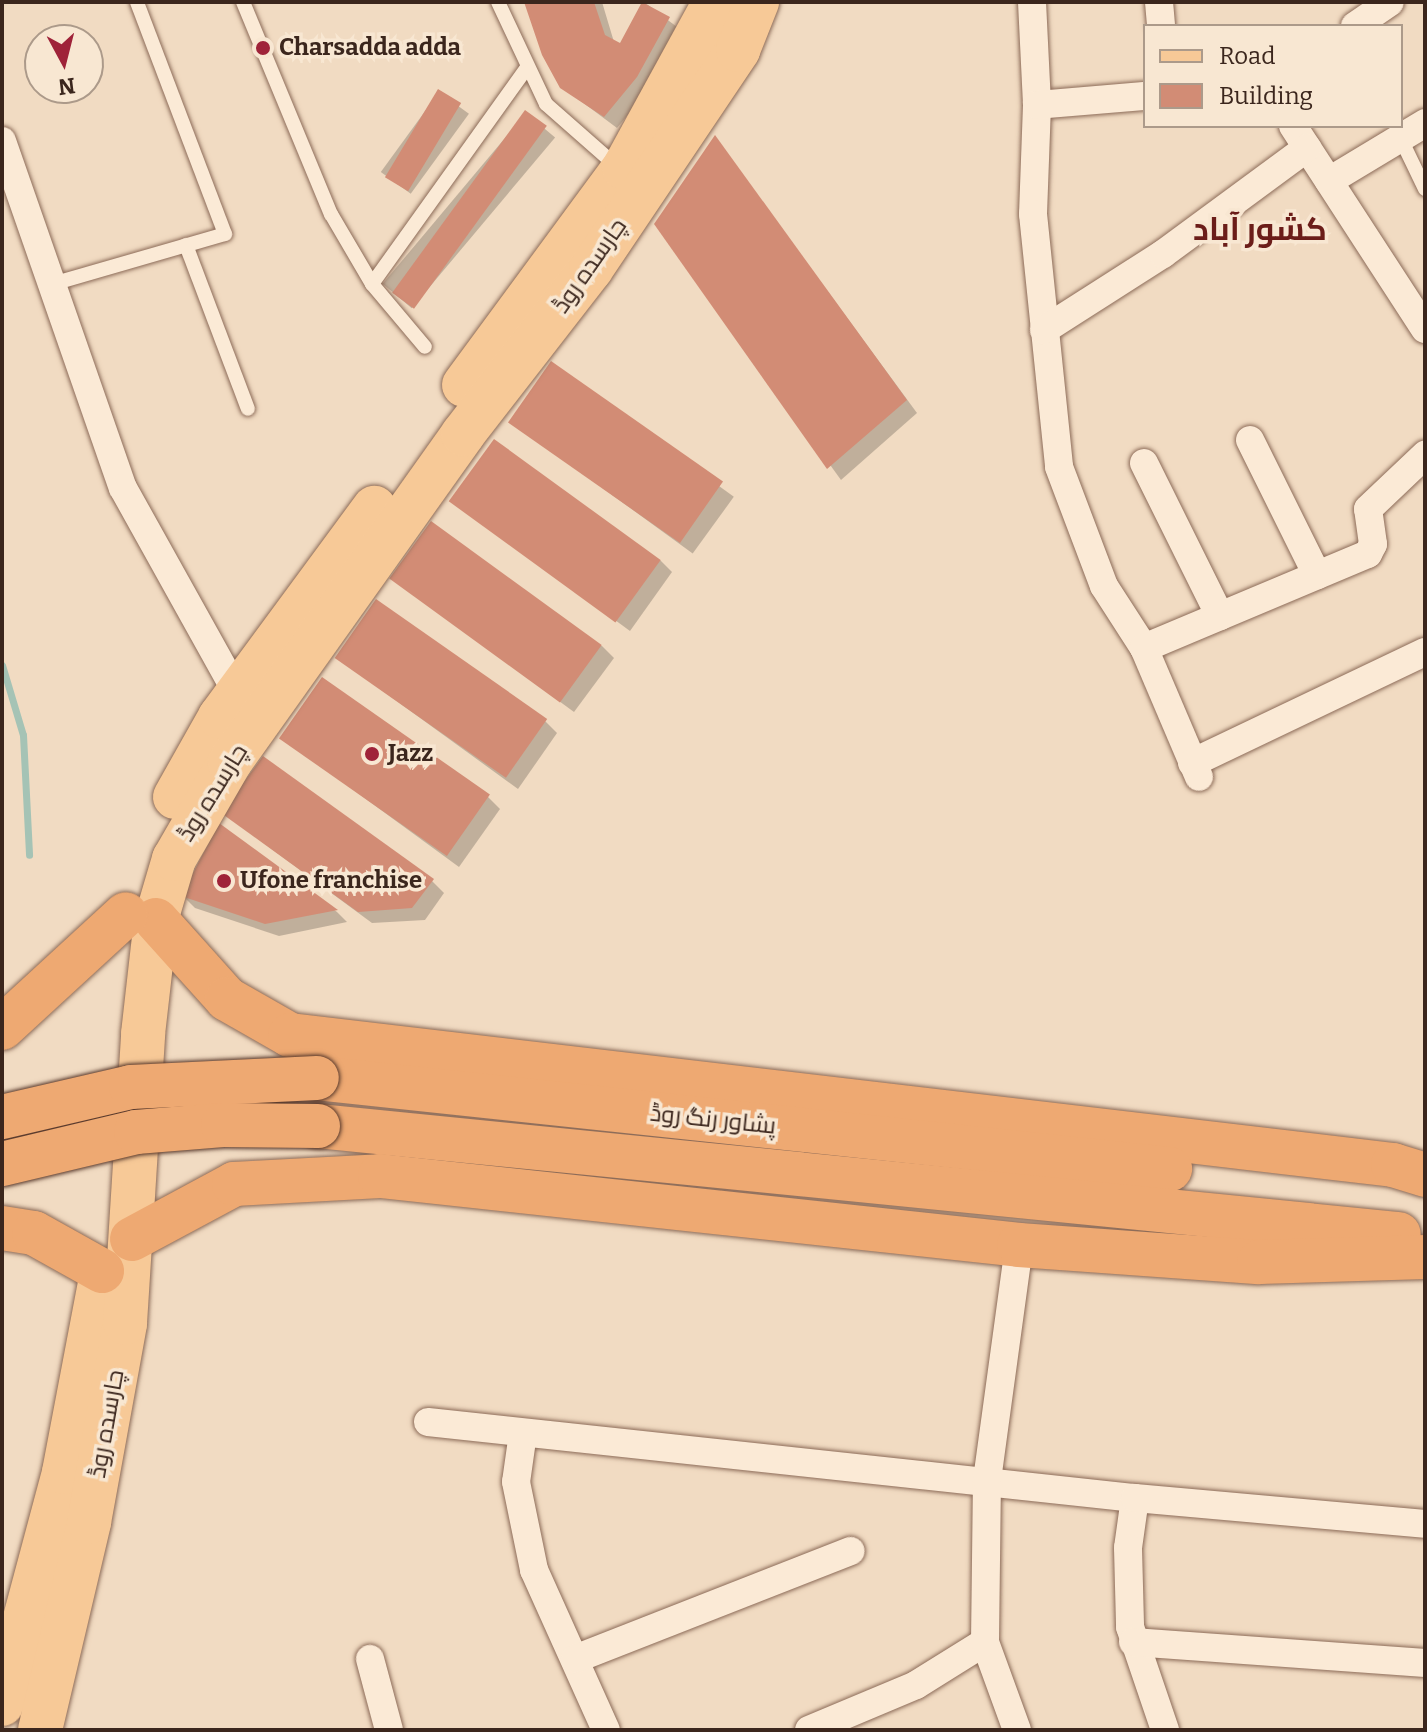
<!DOCTYPE html>
<html>
<head>
<meta charset="utf-8">
<style>
  body { margin:0 }
  #map { position:relative; width:1427px; height:1732px; overflow:hidden; background:#f1dbc2; font-family:Bitter,Cairo,serif }
  div>[style] { position:absolute }
  .shadow>* { inset:0; background:#0003; transform-origin:0 0 }
  .stream>* { height:7px; margin:-3.5px; padding:0 3.5px; transform-origin:3.5px; border-radius:3.5px; background:#a5c3b5 }
  .building>* { inset:0; background:#d28c75; transform-origin:0 0 }
  .roads { filter:drop-shadow(0 0 2px #8c6b58) drop-shadow(0 0 2px #8c6b58) }
  .service>* { height:14px; margin:-7px; padding:0 7px; transform-origin:7px; border-radius:7px; background:#fbead6 }
  .minor>* { height:28px; margin:-14px; padding:0 14px; transform-origin:14px; border-radius:14px; background:#fbead6 }
  .primary>* { height:44px; margin:-22px; padding:0 22px; transform-origin:22px; border-radius:22px; background:#f7c997 }
  .trunk>* { height:44px; margin:-22px; padding:0 22px; transform-origin:22px; border-radius:22px; background:#eea972 }
  .bridges { filter:drop-shadow(0 0 2px #5a3a2c) drop-shadow(0 0 2px #5a3a2c) }
  .trunk-bridge>* { height:44px; margin:-22px; padding:0 22px; transform-origin:22px; border-radius:22px; background:#eea972 }
  .dots>* { width:22px; height:22px; translate:-50% -50%; box-sizing:border-box; border:4px solid #f8e7d2; border-radius:50% }
  span { translate:-50% -50%; white-space:nowrap; text-align:center; line-height:1.15; -webkit-text-stroke:7px #f8e7d2; paint-order:stroke }
  .poi-label { font-size:24px; color:#3b261d; font-weight:700 }
  .left { translate:0 -50%; text-align:left }
  .street-label { font-size:24px; color:#3b261d }
  .district-label { font-size:32px; color:#6b1d19; font-weight:700 }
  .frame { position:absolute; inset:0; border:4px solid #3b261d; pointer-events:none }
  .legend { position:absolute; left:1143px; top:24px; width:260px; height:104px; box-sizing:border-box; background:#f8e7d2; border:2px solid #ac9a8a; margin:0; padding:10px 14px; list-style:none; font-size:24px; color:#3b261d }
  .legend li { display:flex; align-items:center; gap:16px; height:40px }
  .legend b { width:40px; border:2px solid #ac9a8a }
  .north { position:absolute; left:24px; top:24px; width:80px; height:80px; box-sizing:border-box; background:#f8e7d2; border:2px solid #ac9a8a; border-radius:50%; rotate:173deg; font-size:22px; font-weight:700; line-height:32px; text-align:center; color:#3b261d }
  .north::after { content:''; display:block; margin:auto; width:28px; height:36px; background:#9f2339; clip-path:polygon(50% 0,100% 100%,50% 72%,0 100%) }
</style>
</head>
<body>
<div id="map">
  <div class="shadow">
    <div style="clip-path:polygon(526px 2px,602px 2px,614px 42px,620px 46px,644px 2px,681px 30px,649px 89px,617px 128px,562px 87px)"></div>
    <div style="left:439px;top:92px;width:37px;height:99px;rotate:36deg"></div>
    <div style="left:526px;top:113px;width:38px;height:223px;rotate:40deg"></div>
    <div style="clip-path:polygon(715px 138px,917px 413px,841px 480px,656px 224px)"></div>
    <div style="left:551px;top:364px;width:226px;height:70px;rotate:36deg"></div>
    <div style="clip-path:polygon(451px 500px,660px 560px,672px 572px,630px 631px)"></div>
    <div style="clip-path:polygon(392px 579px,602px 646px,614px 658px,574px 712px)"></div>
    <div style="clip-path:polygon(336px 657px,545px 721px,557px 733px,518px 789px)"></div>
    <div style="clip-path:polygon(281px 737px,488px 797px,500px 809px,459px 867px)"></div>
    <div style="clip-path:polygon(223px 813px,432px 881px,444px 893px,425px 920px,372px 923px)"></div>
    <div style="clip-path:polygon(220px 826px,337px 912px,347px 922px,279px 936px,195px 908px,183px 896px)"></div>
  </div>
  <div class="stream">
    <div style="left:2px;top:665px;width:73px;rotate:73.3deg"></div>
    <div style="left:23px;top:735px;width:120px;rotate:87.1deg"></div>
  </div>
  <div class="building">
    <div style="clip-path:polygon(524px 2px,594px 2px,605px 35px,620px 43px,642px 2px,670px 17px,637px 77px,604px 117px,560px 88px,542px 55px)"></div>
    <div style="left:438px;top:89px;width:27px;height:103px;rotate:31deg"></div>
    <div style="left:525px;top:110px;width:27px;height:226px;rotate:36deg"></div>
    <div style="clip-path:polygon(715px 135px,907px 400px,827px 469px,654px 224px)"></div>
    <div style="left:551px;top:361px;width:210px;height:75px;rotate:35deg"></div>
    <div style="left:494px;top:439px;width:206px;height:77px;rotate:36deg"></div>
    <div style="left:431px;top:521px;width:211px;height:71px;rotate:36deg"></div>
    <div style="left:376px;top:599px;width:209px;height:72px;rotate:35deg"></div>
    <div style="left:322px;top:677px;width:205px;height:75px;rotate:35deg"></div>
    <div style="clip-path:polygon(263px 756px,434px 879px,412px 908px,358px 912px,221px 813px)"></div>
    <div style="clip-path:polygon(219px 823px,338px 910px,265px 924px,181px 896px)"></div>
  </div>
  <div class="roads">
    <div class="service">
      <div style="left:243px;top:2px;width:230px;rotate:67.5deg"></div>
      <div style="left:331px;top:214px;width:81px;rotate:59.6deg"></div>
      <div style="left:372px;top:284px;width:82px;rotate:49.9deg"></div>
      <div style="left:498px;top:2px;width:113px;rotate:64.8deg"></div>
      <div style="left:546px;top:104px;width:98px;rotate:41.3deg"></div>
      <div style="left:1400px;top:137px;width:58px;rotate:64.3deg"></div>
      <div style="left:186px;top:245px;width:175px;rotate:69.3deg"></div>
      <div style="left:52px;top:284px;width:180px;rotate:-16.1deg"></div>
      <div style="left:225px;top:234px;width:248px;rotate:-110.8deg"></div>
      <div style="left:372px;top:284px;width:264px;rotate:-54.4deg"></div>
    </div>
    <div class="minor">
      <div style="left:1032px;top:2px;width:103px;rotate:87.2deg"></div>
      <div style="left:1037px;top:105px;width:109px;rotate:92.1deg"></div>
      <div style="left:1033px;top:214px;width:254px;rotate:84.1deg"></div>
      <div style="left:1059px;top:467px;width:127px;rotate:69.3deg"></div>
      <div style="left:1104px;top:586px;width:74px;rotate:57.2deg"></div>
      <div style="left:1144px;top:648px;width:140px;rotate:66.9deg"></div>
      <div style="left:1159px;top:2px;width:24px;rotate:85deg"></div>
      <div style="left:1355px;top:26px;width:42px;rotate:-34.4deg"></div>
      <div style="left:1037px;top:105px;width:108px;rotate:-4.8deg"></div>
      <div style="left:1293px;top:126px;width:242px;rotate:57deg"></div>
      <div style="left:2px;top:141px;width:367px;rotate:70.8deg"></div>
      <div style="left:123px;top:488px;width:235px;rotate:60.9deg"></div>
      <div style="left:1329px;top:181px;width:112px;rotate:-31.1deg"></div>
      <div style="left:1044px;top:330px;width:141px;rotate:-32.6deg"></div>
      <div style="left:1163px;top:254px;width:179px;rotate:-36.4deg"></div>
      <div style="left:1250px;top:440px;width:151px;rotate:63.6deg"></div>
      <div style="left:1144px;top:463px;width:171px;rotate:63.6deg"></div>
      <div style="left:1144px;top:648px;width:243px;rotate:-22.8deg"></div>
      <div style="left:1368px;top:554px;width:11px;rotate:-63deg"></div>
      <div style="left:1373px;top:544px;width:35px;rotate:-98deg"></div>
      <div style="left:1368px;top:509px;width:79px;rotate:-43.5deg"></div>
      <div style="left:1192px;top:763px;width:258px;rotate:-25.5deg"></div>
      <div style="left:428px;top:1422px;width:711px;rotate:6.14deg"></div>
      <div style="left:1135px;top:1498px;width:50px;rotate:98deg"></div>
      <div style="left:1128px;top:1548px;width:79px;rotate:88.5deg"></div>
      <div style="left:1130px;top:1627px;width:109px;rotate:71.2deg"></div>
      <div style="left:523px;top:1433px;width:49px;rotate:98.1deg"></div>
      <div style="left:516px;top:1482px;width:90px;rotate:78.4deg"></div>
      <div style="left:534px;top:1570px;width:175px;rotate:65.8deg"></div>
      <div style="left:1135px;top:1498px;width:291px;rotate:5.1deg"></div>
      <div style="left:1133px;top:1642px;width:293px;rotate:4.1deg"></div>
      <div style="left:370px;top:1659px;width:73px;rotate:75deg"></div>
      <div style="left:575px;top:1659px;width:296px;rotate:-21.4deg"></div>
      <div style="left:809px;top:1730px;width:116px;rotate:-22.8deg"></div>
      <div style="left:916px;top:1685px;width:81px;rotate:-31.9deg"></div>
      <div style="left:1017px;top:1730px;width:94px;rotate:-110deg"></div>
      <div style="left:985px;top:1642px;width:162px;rotate:-89.3deg"></div>
      <div style="left:987px;top:1480px;width:237px;rotate:-82.2deg"></div>
    </div>
    <div class="primary">
      <div style="left:464px;top:385px;width:270px;rotate:-53.6deg"></div>
      <div style="left:624px;top:168px;width:189px;rotate:-61.3deg"></div>
      <div style="left:175px;top:797px;width:92px;rotate:-60.6deg"></div>
      <div style="left:220px;top:717px;width:260px;rotate:-53.6deg"></div>
      <div style="left:2px;top:1704px;width:240px;rotate:-75deg"></div>
      <div style="left:64px;top:1472px;width:197px;rotate:-79.2deg"></div>
      <div style="left:40px;top:1730px;width:214px;rotate:-76.7deg"></div>
      <div style="left:89px;top:1522px;width:202px;rotate:-79.7deg"></div>
      <div style="left:125px;top:1323px;width:290px;rotate:-86.4deg"></div>
      <div style="left:143px;top:1034px;width:115px;rotate:-83.5deg"></div>
      <div style="left:156px;top:920px;width:64px;rotate:-73.6deg"></div>
      <div style="left:174px;top:859px;width:112px;rotate:-60deg"></div>
      <div style="left:230px;top:762px;width:402px;rotate:-54.6deg"></div>
      <div style="left:463px;top:434px;width:209px;rotate:-52.2deg"></div>
      <div style="left:591px;top:269px;width:264px;rotate:-56.1deg"></div>
      <div style="left:738px;top:50px;width:52px;rotate:-68.4deg"></div>
    </div>
    <div class="trunk">
      <div style="left:156px;top:920px;width:106px;rotate:48.1deg"></div>
      <div style="left:227px;top:999px;width:73px;rotate:29.7deg"></div>
      <div style="left:290px;top:1035px;width:1111px;rotate:6.72deg"></div>
      <div style="left:1393px;top:1165px;width:34px;rotate:17deg"></div>
      <div style="left:2px;top:1028px;width:168px;rotate:-42.6deg"></div>
      <div style="left:317px;top:1078px;width:858px;rotate:6.09deg"></div>
      <div style="left:318px;top:1126px;width:1086px;rotate:5.71deg"></div>
      <div style="left:2px;top:1228px;width:32px;rotate:9deg"></div>
      <div style="left:34px;top:1233px;width:78px;rotate:29.2deg"></div>
      <div style="left:132px;top:1239px;width:116px;rotate:-28.3deg"></div>
      <div style="left:234px;top:1184px;width:146px;rotate:-3.1deg"></div>
      <div style="left:380px;top:1176px;width:643px;rotate:6.16deg"></div>
      <div style="left:1019px;top:1245px;width:241px;rotate:4.1deg"></div>
      <div style="left:1259px;top:1262px;width:166px;rotate:-1.7deg"></div>
    </div>
  </div>
  <div class="bridges">
    <div class="trunk-bridge">
      <div style="left:2px;top:1117px;width:132px;rotate:-13.1deg"></div>
      <div style="left:131px;top:1087px;width:186px;rotate:-2.8deg"></div>
      <div style="left:2px;top:1164px;width:138px;rotate:-13.4deg"></div>
      <div style="left:136px;top:1132px;width:87px;rotate:-4.6deg"></div>
      <div style="left:223px;top:1125px;width:95px;rotate:0.6deg"></div>
    </div>
  </div>
  <div class="dots">
    <div style="left:263px;top:48px;background:#9f2339"></div>
    <div style="left:372px;top:754px;background:#9f2339"></div>
    <div style="left:224px;top:881px;background:#9f2339"></div>
  </div>
  <div class="poi-label">
    <span class="left" style="left:279px;top:48px">Charsadda adda</span>
    <span class="left" style="left:388px;top:754px">Jazz</span>
    <span class="left" style="left:240px;top:881px">Ufone franchise</span>
  </div>
  <div class="street-label">
    <span style="left:590px;top:266px;rotate:-55deg">چارسدہ روڈ</span>
    <span style="left:213px;top:793px;rotate:-58deg">چارسدہ روڈ</span>
    <span style="left:713px;top:1120px;rotate:6deg">پشاور رنگ روڈ</span>
    <span style="left:107px;top:1424px;rotate:-80deg">چارسدہ روڈ</span>
  </div>
  <div class="district-label">
    <span style="left:1260px;top:229px">کشور آباد</span>
  </div>
  <div class="frame"></div>
  <ul class="legend">
  <li><b style="height:10px;background:#f7c997"></b>Road</li>
  <li><b style="height:22px;background:#d28c75"></b>Building</li>
  </ul>
  <div class="north">N</div>
</div>
</body>
</html>
